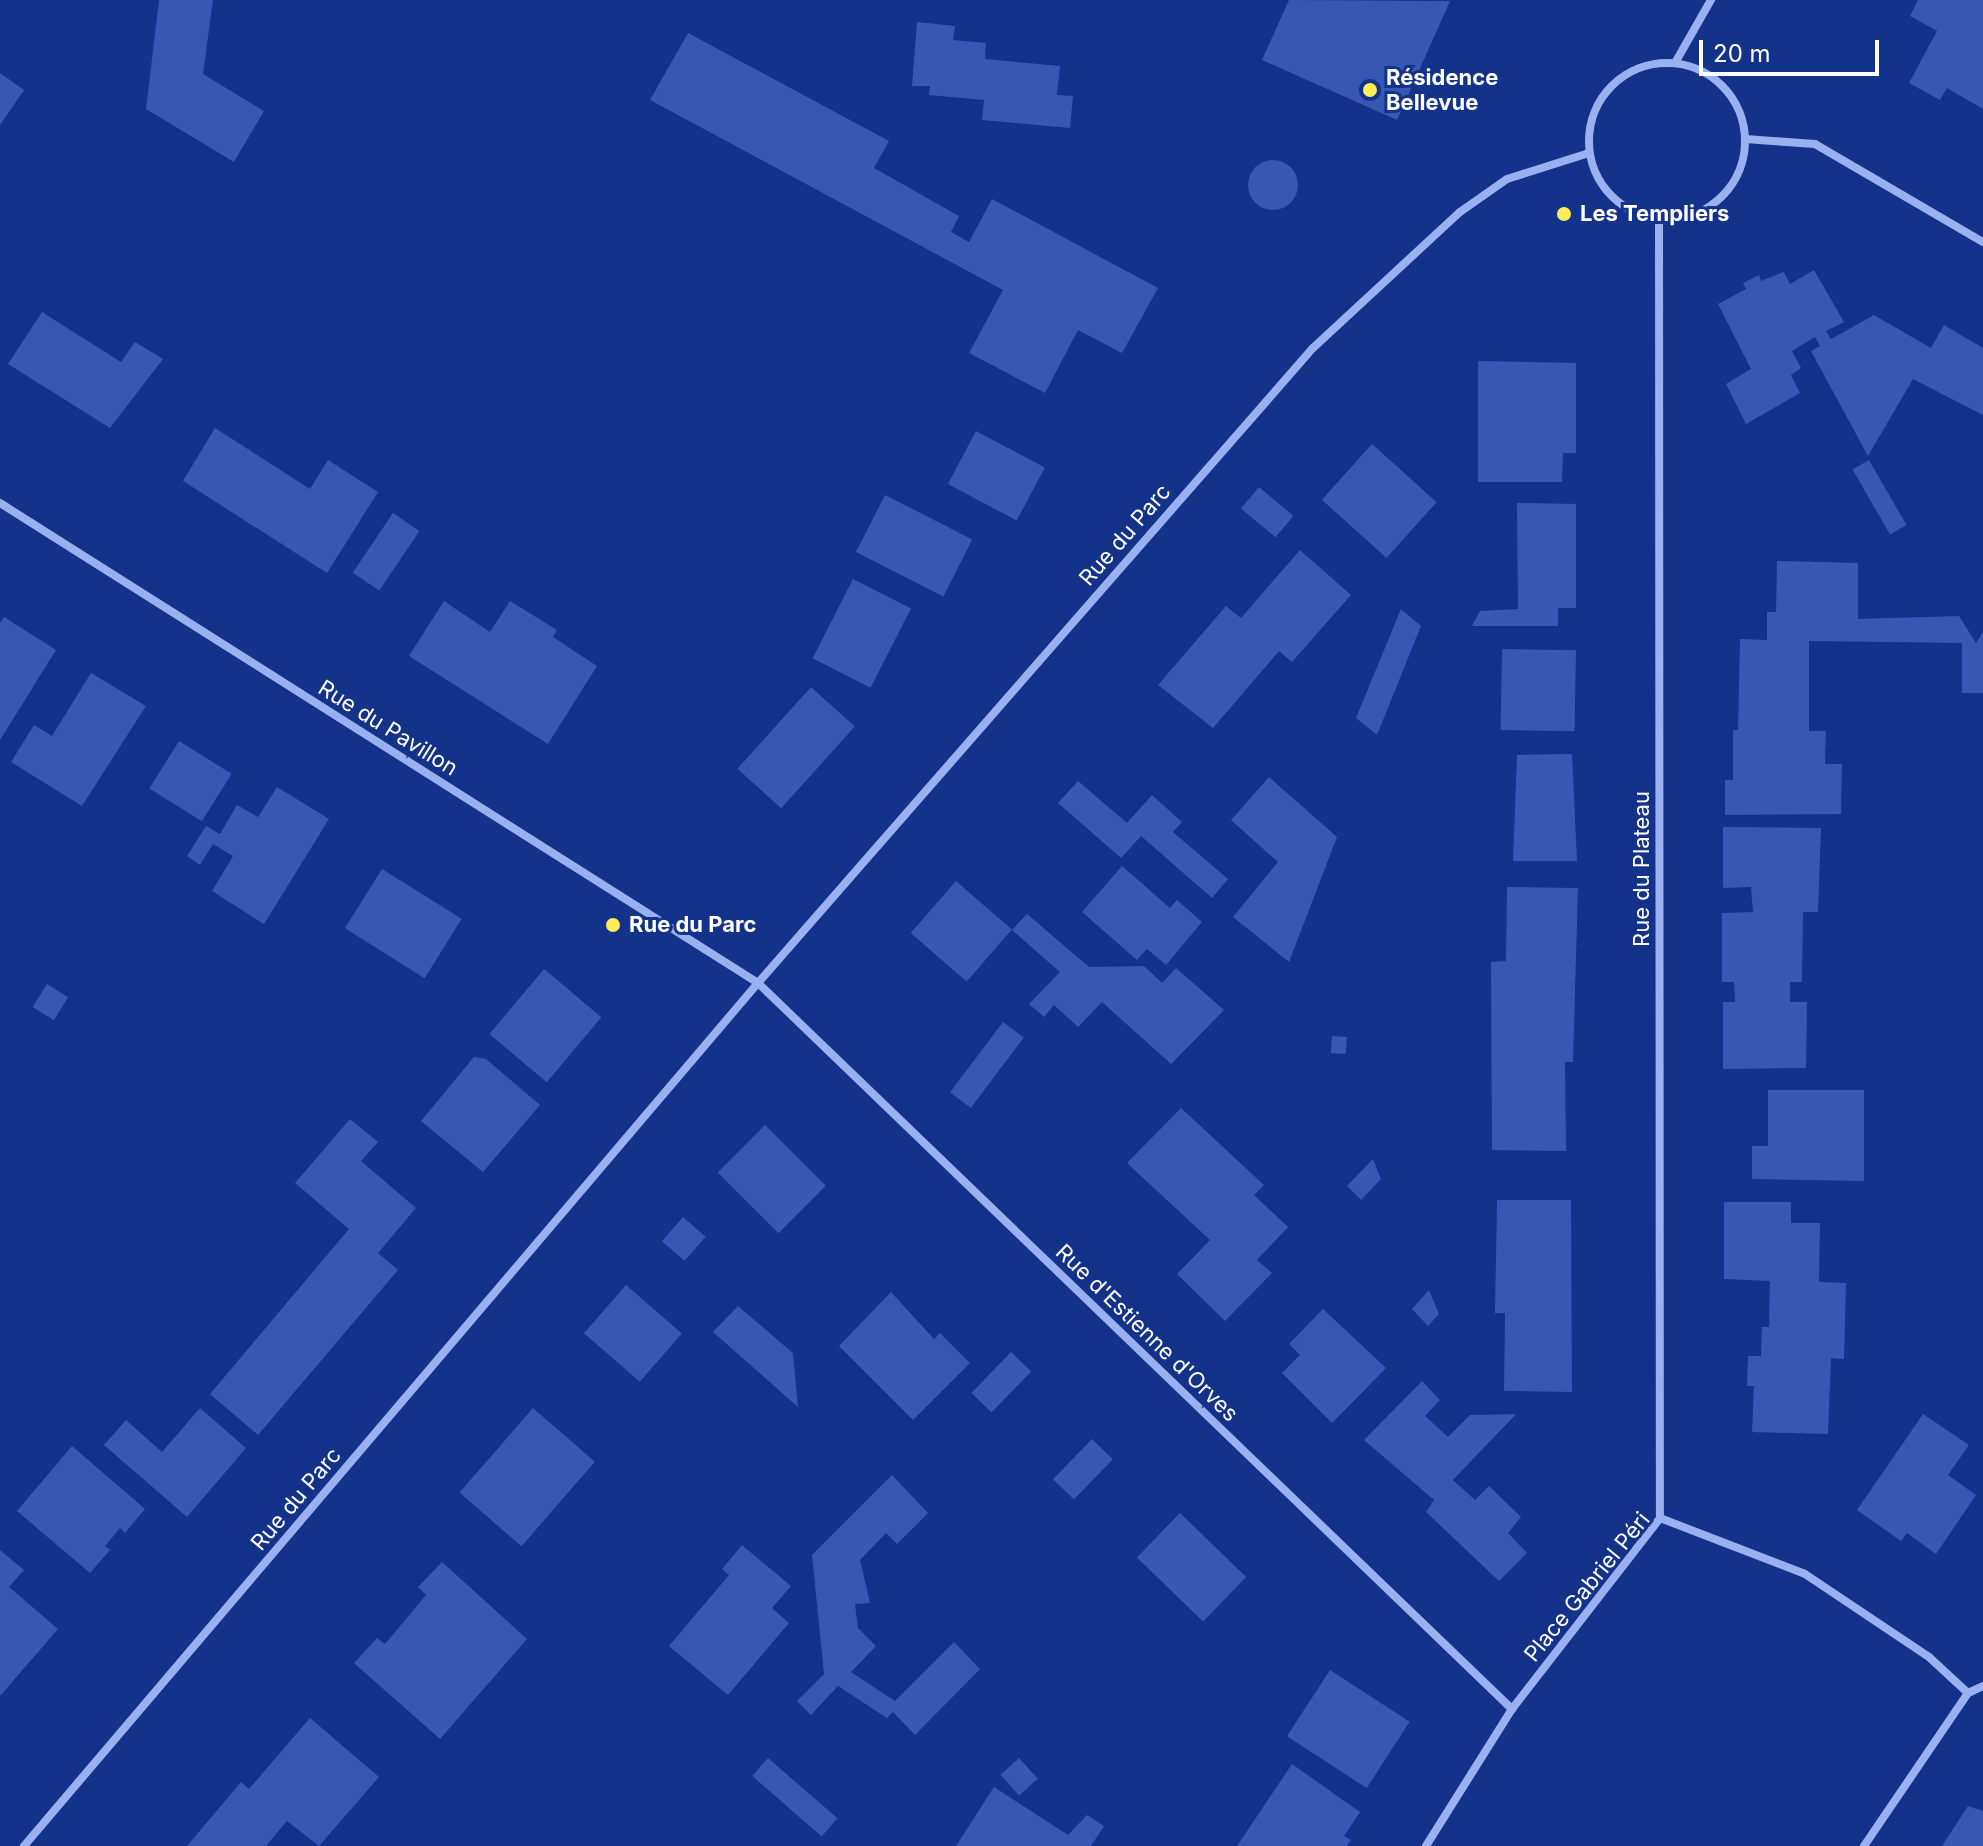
<!DOCTYPE html>
<html>
<head>
<meta charset="utf-8">
<style>
  body { margin:0 }
  #map { position:relative; width:1983px; height:1846px; overflow:hidden; background:#133289; font-family:Inter,sans-serif }
  div>[style] { position:absolute }
  .building>* { inset:0; background:#3758b2; transform-origin:0 0 }
  .round { border-radius:50% }
  .street>* { height:8px; margin:-4px; padding:0 4px; transform-origin:4px; border-radius:4px; background:#99b1f0 }
  .street>.ring { margin:-4px; padding:0; box-sizing:content-box; background:none; border:8px solid #99b1f0; border-radius:50% }
  .dots>* { width:22px; height:22px; translate:-50% -50%; box-sizing:border-box; border:4px solid #133289; border-radius:50% }
  span { translate:-50% -50%; white-space:nowrap; text-align:center; line-height:1.15; -webkit-text-stroke:6px #133289; paint-order:stroke }
  .poi-label { font-size:22px; color:#fff; font-weight:700 }
  .left { translate:0 -50%; text-align:left }
  .street-label { font-size:22px; color:#fff }
  .scale { position:absolute; left:1699px; top:40px; width:180px; height:36px; box-sizing:border-box; border:4px solid #fff; border-top:0; padding-left:10px; font-size:24px; line-height:28px; white-space:nowrap; color:#fff; -webkit-text-stroke:6px #133289; paint-order:stroke }
</style>
</head>
<body>
<div id="map">
  <div class="building">
    <div style="clip-path:polygon(159px 0,213px 0,203px 74px,264px 111px,234px 162px,146px 109px)"></div>
    <div style="clip-path:polygon(1289px 0,1450px 1px,1397px 120px,1262px 60px)"></div>
    <div style="clip-path:polygon(1918px 0,1983px 0,1983px 109px,1947px 88px,1940px 100px,1909px 83px,1937px 31px,1910px 16px)"></div>
    <div style="clip-path:polygon(917px 22px,955px 26px,953px 40px,986px 43px,985px 59px,1060px 66px,1057px 95px,1073px 96px,1070px 128px,982px 120px,984px 100px,929px 95px,930px 86px,912px 86px)"></div>
    <div style="clip-path:polygon(688px 33px,889px 141px,874px 168px,959px 216px,951px 232px,969px 242px,992px 199px,1158px 288px,1122px 353px,1078px 330px,1045px 393px,969px 353px,1003px 290px,650px 100px)"></div>
    <div style="clip-path:polygon(0 73px,24px 90px,0 125px)"></div>
    <div class="round" style="left:1248px;top:160px;width:50px;height:50px"></div>
    <div style="clip-path:polygon(1814px 270px,1844px 322px,1826px 331px,1831px 339px,1874px 315px,1931px 348px,1944px 325px,1983px 348px,1983px 415px,1913px 379px,1868px 456px,1811px 351px,1820px 346px,1815px 337px,1792px 351px,1801px 368px,1791px 375px,1800px 393px,1746px 424px,1726px 384px,1751px 369px,1718px 304px,1746px 289px,1743px 283px,1759px 275px,1761px 281px,1784px 272px,1790px 284px)"></div>
    <div style="clip-path:polygon(42px 312px,121px 362px,135px 342px,163px 359px,110px 428px,8px 364px)"></div>
    <div style="clip-path:polygon(1478px 361px,1576px 363px,1576px 453px,1563px 453px,1562px 482px,1478px 482px)"></div>
    <div style="clip-path:polygon(215px 428px,310px 489px,328px 460px,378px 492px,327px 573px,183px 481px)"></div>
    <div style="left:976px;top:431px;width:78px;height:60px;rotate:28deg"></div>
    <div style="left:1372px;top:444px;width:87px;height:75px;rotate:42deg"></div>
    <div style="left:1869px;top:460px;width:75px;height:19px;rotate:60deg"></div>
    <div style="left:1259px;top:487px;width:45px;height:28px;rotate:40deg"></div>
    <div style="left:885px;top:495px;width:98px;height:64px;rotate:27deg"></div>
    <div style="clip-path:polygon(1517px 503px,1576px 504px,1576px 608px,1558px 608px,1558px 626px,1472px 626px,1480px 611px,1518px 609px)"></div>
    <div style="left:393px;top:513px;width:32px;height:72px;rotate:34deg"></div>
    <div style="clip-path:polygon(1300px 550px,1351px 595px,1292px 662px,1279px 651px,1213px 728px,1158px 685px,1226px 606px,1241px 618px)"></div>
    <div style="clip-path:polygon(1777px 561px,1858px 563px,1858px 619px,1959px 616px,1976px 643px,1983px 632px,1983px 693px,1962px 693px,1962px 643px,1809px 641px,1809px 731px,1826px 731px,1825px 764px,1842px 764px,1841px 814px,1725px 815px,1725px 780px,1733px 780px,1733px 730px,1738px 730px,1740px 639px,1767px 640px,1767px 612px,1776px 612px)"></div>
    <div style="left:853px;top:579px;width:65px;height:89px;rotate:27deg"></div>
    <div style="clip-path:polygon(444px 601px,490px 632px,510px 601px,557px 630px,553px 637px,597px 666px,548px 744px,409px 656px)"></div>
    <div style="clip-path:polygon(1401px 609px,1421px 626px,1377px 735px,1356px 718px)"></div>
    <div style="clip-path:polygon(4px 617px,56px 650px,0 740px,0 623px)"></div>
    <div style="left:1502px;top:649px;width:74px;height:81px;rotate:1deg"></div>
    <div style="clip-path:polygon(91px 673px,146px 706px,82px 806px,11px 762px,34px 725px,52px 736px)"></div>
    <div style="left:811px;top:687px;width:59px;height:110px;rotate:42deg"></div>
    <div style="left:179px;top:741px;width:62px;height:56px;rotate:32deg"></div>
    <div style="clip-path:polygon(1572px 754px,1577px 861px,1513px 861px,1517px 755px)"></div>
    <div style="clip-path:polygon(1269px 777px,1337px 837px,1289px 962px,1233px 917px,1278px 862px,1231px 820px)"></div>
    <div style="clip-path:polygon(1078px 781px,1127px 823px,1152px 795px,1182px 822px,1173px 832px,1228px 879px,1212px 898px,1141px 836px,1121px 858px,1058px 803px)"></div>
    <div style="clip-path:polygon(277px 787px,329px 819px,264px 924px,212px 891px,233px 856px,213px 844px,200px 865px,187px 856px,206px 826px,220px 834px,237px 805px,258px 817px)"></div>
    <div style="clip-path:polygon(1723px 827px,1821px 828px,1818px 912px,1803px 912px,1802px 982px,1790px 982px,1790px 1002px,1807px 1002px,1806px 1068px,1723px 1069px,1723px 1002px,1735px 1002px,1734px 982px,1722px 982px,1722px 913px,1753px 912px,1751px 887px,1723px 888px)"></div>
    <div style="clip-path:polygon(1122px 866px,1170px 908px,1177px 900px,1202px 922px,1166px 965px,1147px 949px,1137px 960px,1082px 912px)"></div>
    <div style="left:382px;top:869px;width:94px;height:70px;rotate:32deg"></div>
    <div style="left:956px;top:881px;width:74px;height:69px;rotate:41deg"></div>
    <div style="clip-path:polygon(1507px 887px,1578px 888px,1573px 1062px,1565px 1062px,1566px 1151px,1492px 1150px,1491px 962px,1506px 961px)"></div>
    <div style="clip-path:polygon(1027px 914px,1089px 967px,1144px 966px,1162px 983px,1176px 968px,1224px 1010px,1171px 1064px,1102px 1002px,1078px 1027px,1054px 1005px,1044px 1017px,1029px 1004px,1060px 972px,1012px 930px)"></div>
    <div style="left:544px;top:969px;width:75px;height:85px;rotate:40deg"></div>
    <div style="left:47px;top:984px;width:25px;height:27px;rotate:32deg"></div>
    <div style="left:1003px;top:1022px;width:26px;height:88px;rotate:37deg"></div>
    <div style="left:1332px;top:1036px;width:15px;height:17px;rotate:4deg"></div>
    <div style="clip-path:polygon(474px 1057px,486px 1059px,540px 1105px,483px 1172px,421px 1121px)"></div>
    <div style="clip-path:polygon(1768px 1090px,1864px 1090px,1864px 1181px,1752px 1179px,1752px 1146px,1768px 1146px)"></div>
    <div style="clip-path:polygon(1181px 1108px,1264px 1185px,1254px 1195px,1288px 1227px,1257px 1260px,1272px 1273px,1225px 1321px,1177px 1274px,1210px 1240px,1127px 1163px)"></div>
    <div style="clip-path:polygon(350px 1119px,378px 1142px,361px 1161px,416px 1208px,378px 1253px,398px 1270px,258px 1435px,210px 1394px,349px 1229px,295px 1183px)"></div>
    <div style="left:765px;top:1125px;width:86px;height:67px;rotate:45deg"></div>
    <div style="clip-path:polygon(1373px 1159px,1381px 1179px,1361px 1200px,1347px 1186px)"></div>
    <div style="clip-path:polygon(1497px 1200px,1571px 1200px,1572px 1392px,1504px 1391px,1505px 1313px,1495px 1313px)"></div>
    <div style="clip-path:polygon(1724px 1202px,1791px 1202px,1791px 1223px,1820px 1223px,1819px 1282px,1846px 1283px,1844px 1359px,1831px 1358px,1828px 1434px,1752px 1432px,1754px 1386px,1747px 1386px,1748px 1356px,1761px 1356px,1762px 1327px,1769px 1327px,1770px 1281px,1724px 1279px)"></div>
    <div style="left:683px;top:1217px;width:30px;height:32px;rotate:41deg"></div>
    <div style="left:626px;top:1285px;width:74px;height:64px;rotate:41deg"></div>
    <div style="clip-path:polygon(1429px 1290px,1439px 1314px,1428px 1326px,1412px 1309px)"></div>
    <div style="clip-path:polygon(891px 1292px,934px 1339px,940px 1333px,970px 1363px,913px 1420px,839px 1346px)"></div>
    <div style="clip-path:polygon(738px 1306px,793px 1353px,798px 1407px,713px 1332px)"></div>
    <div style="clip-path:polygon(1323px 1309px,1386px 1368px,1332px 1423px,1282px 1373px,1300px 1355px,1289px 1344px)"></div>
    <div style="left:1011px;top:1352px;width:28px;height:57px;rotate:44deg"></div>
    <div style="clip-path:polygon(1422px 1381px,1440px 1400px,1425px 1416px,1448px 1437px,1470px 1415px,1516px 1414px,1453px 1480px,1475px 1500px,1489px 1486px,1521px 1517px,1508px 1533px,1527px 1553px,1499px 1581px,1426px 1512px,1434px 1500px,1364px 1440px)"></div>
    <div style="clip-path:polygon(200px 1408px,246px 1448px,187px 1517px,104px 1445px,126px 1420px,162px 1452px)"></div>
    <div style="left:533px;top:1408px;width:82px;height:112px;rotate:41deg"></div>
    <div style="clip-path:polygon(1923px 1414px,1969px 1445px,1948px 1475px,1976px 1495px,1936px 1554px,1907px 1533px,1901px 1541px,1857px 1510px)"></div>
    <div style="left:1092px;top:1439px;width:29px;height:56px;rotate:44deg"></div>
    <div style="clip-path:polygon(72px 1446px,145px 1509px,125px 1533px,120px 1528px,105px 1546px,110px 1550px,90px 1573px,17px 1511px)"></div>
    <div style="clip-path:polygon(892px 1475px,928px 1513px,897px 1544px,886px 1533px,860px 1560px,870px 1603px,855px 1604px,858px 1628px,876px 1646px,851px 1672px,895px 1701px,954px 1642px,980px 1669px,915px 1735px,893px 1712px,887px 1718px,838px 1686px,811px 1715px,797px 1701px,824px 1674px,812px 1555px)"></div>
    <div style="left:1180px;top:1513px;width:92px;height:62px;rotate:44deg"></div>
    <div style="clip-path:polygon(742px 1545px,791px 1586px,772px 1608px,789px 1623px,728px 1695px,669px 1646px,729px 1575px,722px 1569px)"></div>
    <div style="clip-path:polygon(0 1550px,24px 1570px,9px 1587px,58px 1629px,0 1696px)"></div>
    <div style="clip-path:polygon(442px 1562px,527px 1639px,440px 1739px,354px 1663px,377px 1638px,385px 1644px,426px 1595px,418px 1587px)"></div>
    <div style="left:1330px;top:1670px;width:95px;height:79px;rotate:33deg"></div>
    <div style="clip-path:polygon(310px 1718px,379px 1777px,319px 1846px,287px 1821px,266px 1846px,187px 1846px,241px 1782px,249px 1789px)"></div>
    <div style="left:768px;top:1758px;width:92px;height:24px;rotate:41deg"></div>
    <div style="left:1019px;top:1758px;width:28px;height:25px;rotate:48deg"></div>
    <div style="clip-path:polygon(1292px 1764px,1360px 1812px,1344px 1836px,1351px 1840px,1347px 1846px,1237px 1846px)"></div>
    <div style="clip-path:polygon(994px 1787px,1068px 1835px,1087px 1815px,1104px 1826px,1091px 1846px,956px 1846px)"></div>
    <div style="clip-path:polygon(1968px 1806px,1983px 1811px,1983px 1846px,1942px 1846px)"></div>
  </div>
  <div class="street">
    <div style="left:1675px;top:63px;width:73px;rotate:-60.3deg"></div>
    <div class="ring" style="left:1589px;top:63px;width:148px;height:148px"></div>
    <div style="left:1745px;top:139px;width:70px;rotate:4.1deg"></div>
    <div style="left:1815px;top:144px;width:194px;rotate:30.3deg"></div>
    <div style="left:1659px;top:219px;width:1299px;rotate:89.96deg"></div>
    <div style="left:0;top:503px;width:897px;rotate:32.34deg"></div>
    <div style="left:758px;top:983px;width:1047px;rotate:43.92deg"></div>
    <div style="left:1968px;top:1693px;width:17px;rotate:-25deg"></div>
    <div style="left:24px;top:1846px;width:1133px;rotate:-49.62deg"></div>
    <div style="left:758px;top:983px;width:843px;rotate:-48.85deg"></div>
    <div style="left:1313px;top:348px;width:200px;rotate:-42.8deg"></div>
    <div style="left:1460px;top:212px;width:57px;rotate:-35.1deg"></div>
    <div style="left:1507px;top:179px;width:86px;rotate:-17.6deg"></div>
    <div style="left:1426px;top:1846px;width:162px;rotate:-57.9deg"></div>
    <div style="left:1512px;top:1709px;width:242px;rotate:-52.2deg"></div>
    <div style="left:1660px;top:1518px;width:155px;rotate:21.1deg"></div>
    <div style="left:1805px;top:1574px;width:149px;rotate:33.8deg"></div>
    <div style="left:1929px;top:1657px;width:53px;rotate:42.7deg"></div>
    <div style="left:1968px;top:1693px;width:185px;rotate:124.2deg"></div>
  </div>
  <div class="dots">
    <div style="left:1370px;top:90px;background:#ffec58"></div>
    <div style="left:1564px;top:214px;background:#ffec58"></div>
    <div style="left:613px;top:925px;background:#ffec58"></div>
  </div>
  <div class="poi-label">
    <span class="left" style="left:1386px;top:90px">Résidence<br>Bellevue</span>
    <span class="left" style="left:1580px;top:214px">Les Templiers</span>
    <span class="left" style="left:629px;top:925px">Rue du Parc</span>
  </div>
  <div class="street-label">
    <span style="left:1125px;top:535px;rotate:-49deg">Rue du Parc</span>
    <span style="left:388px;top:728px;rotate:32deg">Rue du Pavillon</span>
    <span style="left:1642px;top:869px;rotate:-90deg">Rue du Plateau</span>
    <span style="left:1147px;top:1333px;rotate:44deg">Rue d'Estienne d'Orves</span>
    <span style="left:296px;top:1499px;rotate:-50deg">Rue du Parc</span>
    <span style="left:1587px;top:1587px;rotate:-51deg">Place Gabriel Péri</span>
  </div>
  <div class="scale">20 m</div>
</div>
</body>
</html>
